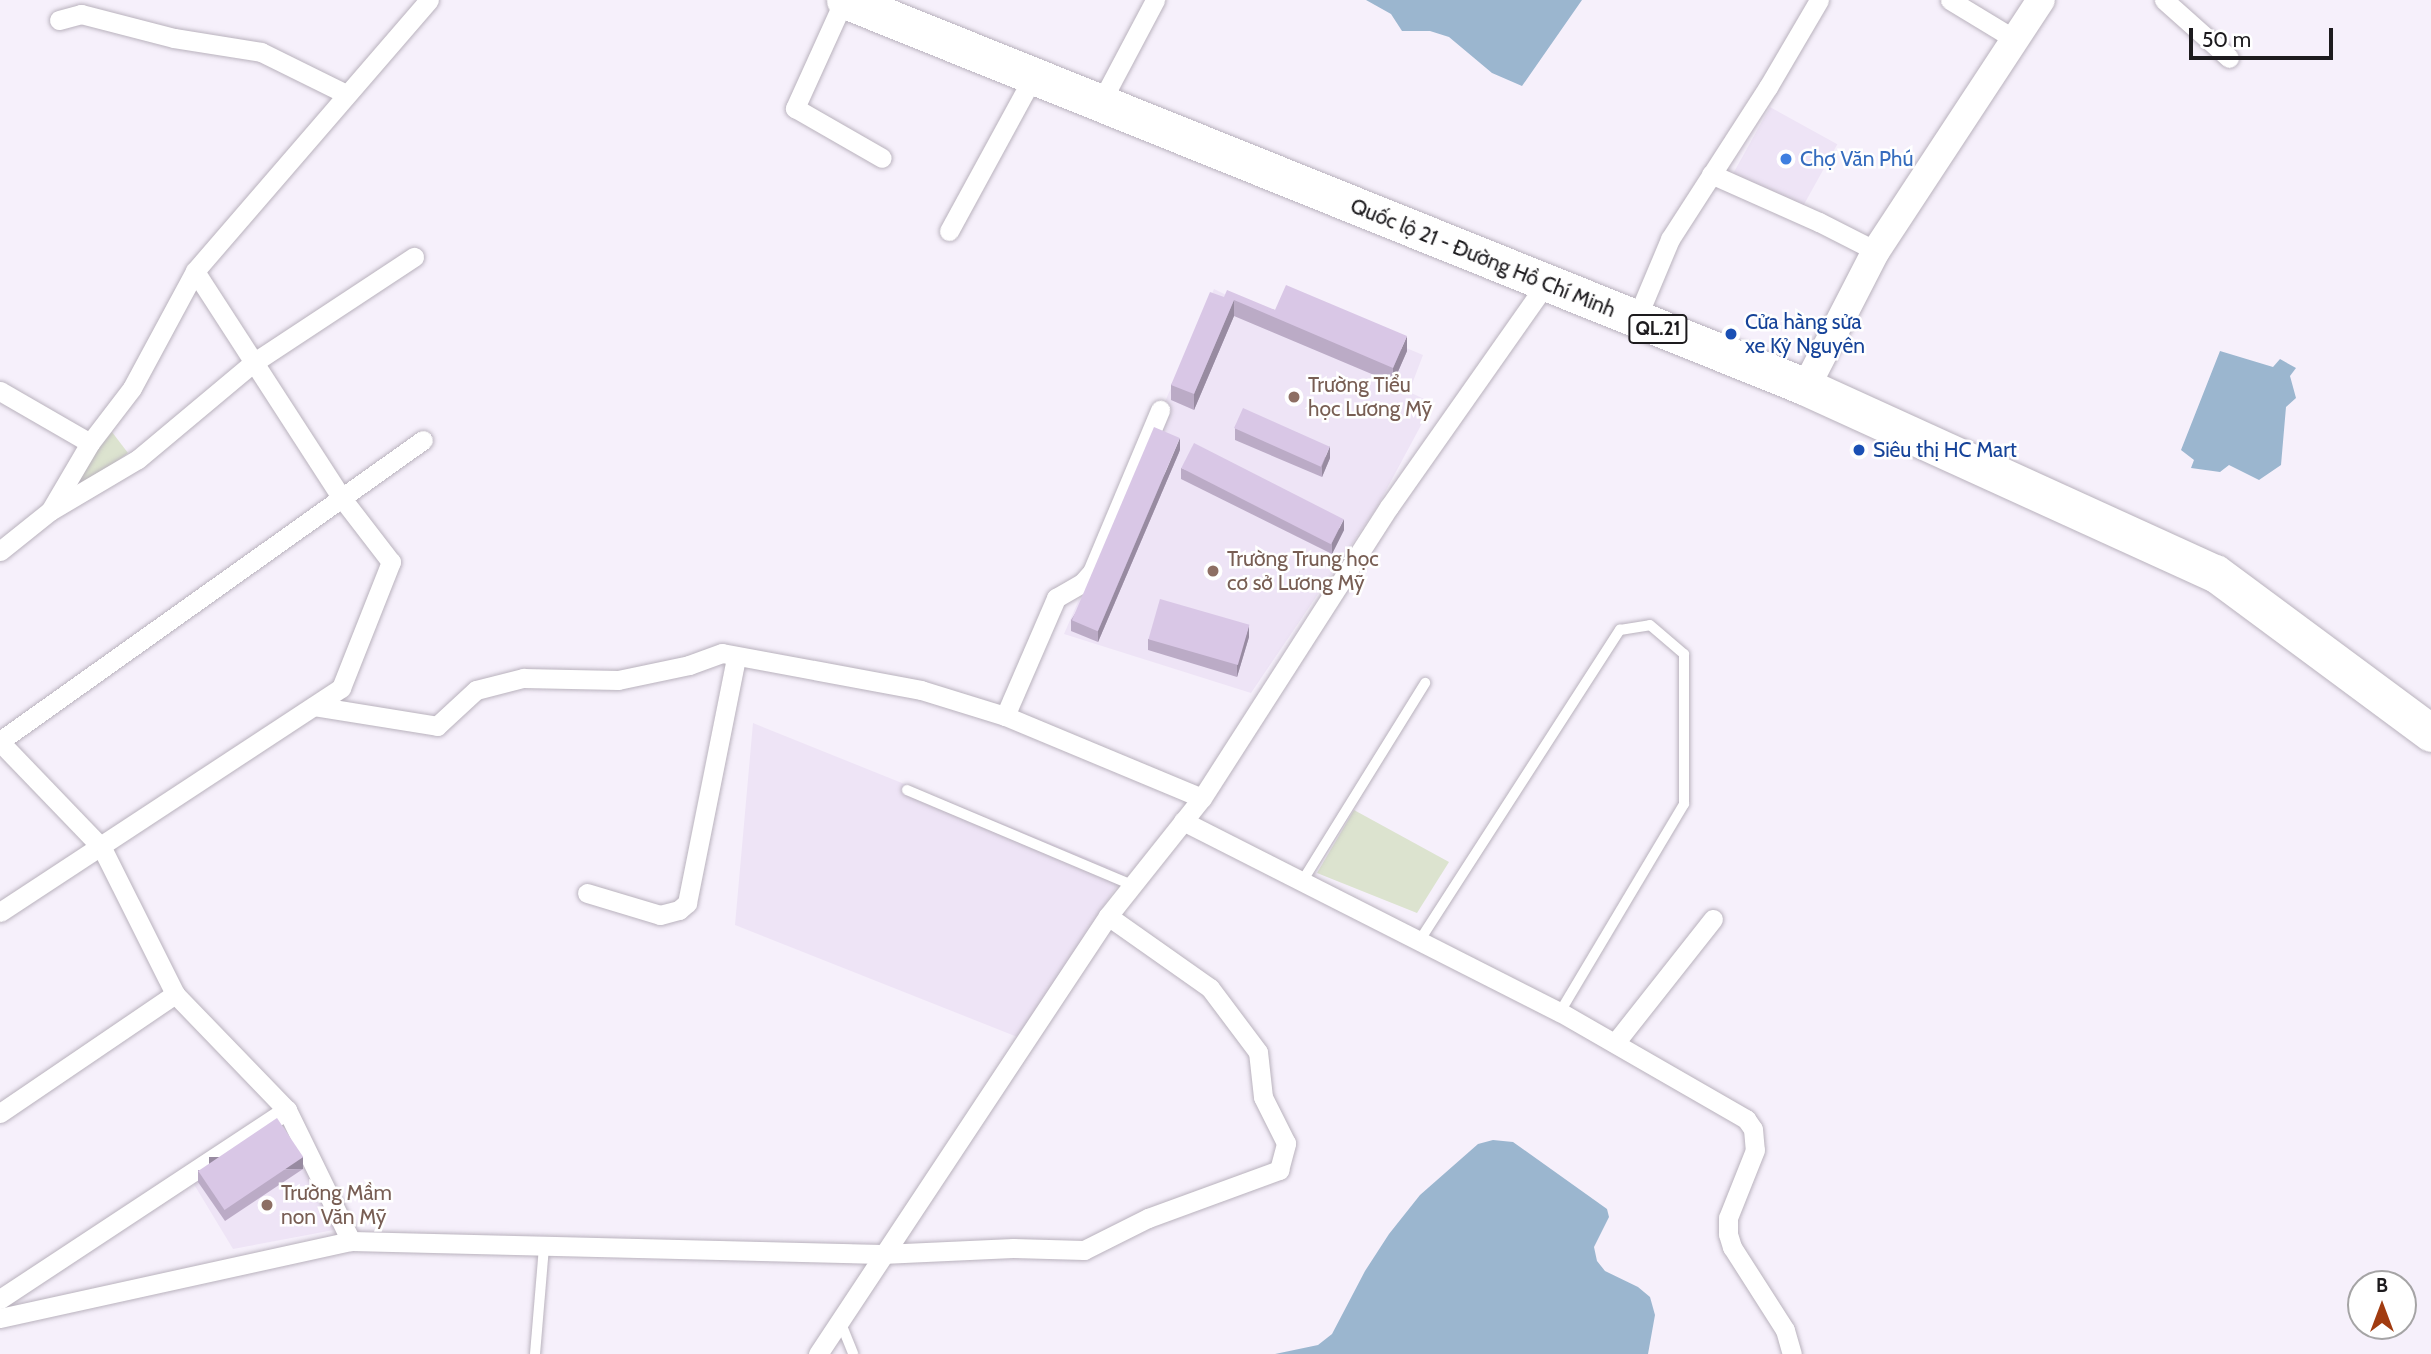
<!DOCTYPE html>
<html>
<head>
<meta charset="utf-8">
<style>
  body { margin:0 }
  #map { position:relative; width:2431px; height:1354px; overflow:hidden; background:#f6f0fb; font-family:Cabin,sans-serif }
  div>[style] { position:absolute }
  .built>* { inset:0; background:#eee4f6; transform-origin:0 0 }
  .green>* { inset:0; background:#dce3cf }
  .water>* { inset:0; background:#9bb6cf }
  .roads { filter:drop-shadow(0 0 2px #b9b2bd) drop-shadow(0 0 2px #b9b2bd) }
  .lane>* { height:10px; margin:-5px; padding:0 5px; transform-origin:5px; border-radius:5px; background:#fff }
  .street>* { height:19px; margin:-9.5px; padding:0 9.5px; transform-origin:9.5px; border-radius:9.5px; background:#fff }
  .secondary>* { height:28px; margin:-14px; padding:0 14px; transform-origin:14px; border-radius:14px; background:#fff }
  .highway>* { height:37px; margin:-18.5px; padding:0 18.5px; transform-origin:18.5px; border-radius:18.5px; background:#fff }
  .wall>* { inset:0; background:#bbabc6 }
  .shaded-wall>* { inset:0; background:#988ba1; transform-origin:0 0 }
  .building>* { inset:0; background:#d9c7e6; transform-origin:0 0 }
  .dots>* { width:19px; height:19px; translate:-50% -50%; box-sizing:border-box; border:4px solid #fff; border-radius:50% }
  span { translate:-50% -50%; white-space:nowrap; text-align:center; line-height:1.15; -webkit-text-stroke:5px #fff; paint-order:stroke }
  .shield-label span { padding:2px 5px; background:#fff; border:2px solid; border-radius:5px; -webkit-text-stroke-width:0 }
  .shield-label { font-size:19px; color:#1d1b1e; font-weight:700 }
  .shop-label { font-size:21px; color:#366cbe }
  .left { translate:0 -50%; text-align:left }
  .street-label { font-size:21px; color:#1d1b1e }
  .transit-label { font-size:21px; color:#164399 }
  .education-label { font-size:21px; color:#785e54 }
  .north { position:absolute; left:2347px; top:1270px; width:70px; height:70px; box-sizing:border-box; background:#fff; border:2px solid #a5a4a5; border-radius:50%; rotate:0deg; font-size:19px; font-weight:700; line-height:28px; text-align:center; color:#1d1b1e }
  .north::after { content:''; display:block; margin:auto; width:24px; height:32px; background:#a13b10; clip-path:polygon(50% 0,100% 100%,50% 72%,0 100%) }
  .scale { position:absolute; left:2189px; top:28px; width:144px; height:32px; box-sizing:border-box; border:4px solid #1d1b1e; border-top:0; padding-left:9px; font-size:21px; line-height:24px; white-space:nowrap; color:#1d1b1e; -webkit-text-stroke:5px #fff; paint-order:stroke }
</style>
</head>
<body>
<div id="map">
  <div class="built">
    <div style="left:1770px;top:107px;width:77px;height:76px;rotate:29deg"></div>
    <div style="clip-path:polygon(1214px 289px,1274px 318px,1284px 297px,1423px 355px,1409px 392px,1433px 403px,1377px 507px,1251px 693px,1064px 634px)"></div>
    <div style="clip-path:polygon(753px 723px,1125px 873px,1020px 1038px,735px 925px)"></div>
    <div style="clip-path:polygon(284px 1115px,339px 1229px,233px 1249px,192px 1181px)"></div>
  </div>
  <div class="green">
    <div style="clip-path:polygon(112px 432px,128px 453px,80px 488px,71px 483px)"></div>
    <div style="clip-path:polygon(1354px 810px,1449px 862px,1417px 913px,1317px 873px)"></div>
  </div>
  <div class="water">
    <div style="clip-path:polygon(1366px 0,1582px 0,1522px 86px,1492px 73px,1449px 37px,1430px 31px,1402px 31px,1391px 14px)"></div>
    <div style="clip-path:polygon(2220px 351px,2273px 367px,2280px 359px,2296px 368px,2290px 376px,2296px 398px,2286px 407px,2281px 465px,2259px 480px,2229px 465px,2220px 472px,2191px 468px,2194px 460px,2181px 450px)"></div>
    <div style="clip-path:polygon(1493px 1140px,1513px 1142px,1607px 1209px,1609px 1217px,1594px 1247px,1597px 1261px,1605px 1271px,1638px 1287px,1650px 1297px,1655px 1315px,1648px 1354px,1275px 1354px,1318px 1345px,1332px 1334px,1365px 1271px,1389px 1234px,1420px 1195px,1478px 1144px)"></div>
  </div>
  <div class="roads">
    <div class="lane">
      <div style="left:907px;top:790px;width:246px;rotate:22.9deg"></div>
      <div style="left:1303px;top:880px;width:232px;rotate:-58.2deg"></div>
      <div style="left:1418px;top:943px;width:373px;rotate:-57.2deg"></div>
      <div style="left:1620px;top:630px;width:30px;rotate:-9deg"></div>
      <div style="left:1650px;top:625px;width:45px;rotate:40.5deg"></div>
      <div style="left:1684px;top:654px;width:150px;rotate:90deg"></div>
      <div style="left:1684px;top:804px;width:242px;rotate:120.8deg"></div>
      <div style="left:840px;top:1321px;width:35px;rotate:68deg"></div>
      <div style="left:535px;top:1354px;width:108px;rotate:-85.2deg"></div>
    </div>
    <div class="street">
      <div style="left:844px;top:0;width:119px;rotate:114.4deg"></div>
      <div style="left:795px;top:108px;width:100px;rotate:29.9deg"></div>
      <div style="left:1950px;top:0;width:77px;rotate:31.2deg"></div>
      <div style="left:2164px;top:0;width:87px;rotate:41.7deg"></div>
      <div style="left:59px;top:20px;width:23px;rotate:-15deg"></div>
      <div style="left:81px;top:14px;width:96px;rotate:14.5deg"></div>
      <div style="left:174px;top:38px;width:88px;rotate:9.1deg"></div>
      <div style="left:261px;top:52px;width:95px;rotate:26.3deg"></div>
      <div style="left:1100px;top:104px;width:118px;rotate:-62.1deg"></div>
      <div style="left:1711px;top:174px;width:118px;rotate:24deg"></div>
      <div style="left:1819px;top:222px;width:64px;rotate:27deg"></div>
      <div style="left:949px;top:231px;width:175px;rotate:-61.4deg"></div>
      <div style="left:1636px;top:320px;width:88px;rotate:-67.2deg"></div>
      <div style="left:1670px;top:239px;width:181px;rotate:-57.2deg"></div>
      <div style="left:1768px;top:87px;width:101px;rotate:-59.6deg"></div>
      <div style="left:0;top:391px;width:104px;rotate:30deg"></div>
      <div style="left:50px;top:511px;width:79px;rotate:-59.5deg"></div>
      <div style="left:90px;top:443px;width:69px;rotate:-52.6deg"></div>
      <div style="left:132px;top:388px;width:133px;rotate:-61.7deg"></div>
      <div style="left:195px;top:271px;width:358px;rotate:-49.2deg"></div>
      <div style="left:0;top:551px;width:64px;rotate:-38.7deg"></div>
      <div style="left:50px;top:511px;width:102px;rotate:-30.6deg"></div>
      <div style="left:138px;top:459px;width:150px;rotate:-39.9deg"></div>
      <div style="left:253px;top:363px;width:193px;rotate:-33.4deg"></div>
      <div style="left:314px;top:706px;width:125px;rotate:9.2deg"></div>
      <div style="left:437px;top:726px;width:53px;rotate:-42.7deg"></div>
      <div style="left:476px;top:690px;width:49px;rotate:-14.3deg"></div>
      <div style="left:523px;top:678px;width:95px;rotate:1.2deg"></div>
      <div style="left:618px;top:680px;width:73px;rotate:-11.9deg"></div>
      <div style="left:689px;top:665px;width:35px;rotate:-20deg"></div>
      <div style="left:722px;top:653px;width:202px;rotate:10.5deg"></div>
      <div style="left:921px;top:690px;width:88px;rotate:17.2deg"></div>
      <div style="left:1005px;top:716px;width:213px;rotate:22.6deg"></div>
      <div style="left:1005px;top:716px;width:129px;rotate:-66.6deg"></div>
      <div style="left:1056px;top:598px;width:30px;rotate:-30deg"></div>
      <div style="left:1082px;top:583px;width:15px;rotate:-48deg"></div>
      <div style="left:1092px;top:572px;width:176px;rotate:-67.2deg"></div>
      <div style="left:0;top:741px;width:519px;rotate:-35.44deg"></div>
      <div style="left:0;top:742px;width:147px;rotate:46.1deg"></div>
      <div style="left:102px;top:848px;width:163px;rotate:63.4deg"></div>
      <div style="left:175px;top:994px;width:161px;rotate:46deg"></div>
      <div style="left:287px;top:1110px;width:146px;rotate:64deg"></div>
      <div style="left:1183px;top:821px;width:423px;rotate:26.9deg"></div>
      <div style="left:1560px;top:1012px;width:215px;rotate:29.9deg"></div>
      <div style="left:1746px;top:1119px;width:12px;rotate:55deg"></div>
      <div style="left:1753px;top:1129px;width:21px;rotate:85deg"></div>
      <div style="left:1755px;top:1150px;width:73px;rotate:111.7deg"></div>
      <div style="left:1728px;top:1218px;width:16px;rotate:90deg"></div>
      <div style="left:1728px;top:1234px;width:14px;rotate:73deg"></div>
      <div style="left:1732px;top:1247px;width:98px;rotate:57.4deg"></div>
      <div style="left:1785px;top:1330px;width:25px;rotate:74deg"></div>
      <div style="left:587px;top:893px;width:76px;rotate:16.8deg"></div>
      <div style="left:660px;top:915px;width:20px;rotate:-15deg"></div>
      <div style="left:679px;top:910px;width:11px;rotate:-41deg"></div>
      <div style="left:687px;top:903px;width:250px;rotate:-78.7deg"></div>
      <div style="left:0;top:912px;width:408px;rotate:-33.3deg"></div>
      <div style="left:341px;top:688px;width:136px;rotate:-68.4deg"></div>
      <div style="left:391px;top:562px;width:82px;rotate:-127.6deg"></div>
      <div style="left:341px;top:497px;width:269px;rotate:-122.9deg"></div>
      <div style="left:1615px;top:1043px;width:158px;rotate:-51.7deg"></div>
      <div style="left:0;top:1113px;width:212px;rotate:-34.2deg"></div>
      <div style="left:0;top:1299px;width:344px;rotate:-33.4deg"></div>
      <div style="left:0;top:1318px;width:359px;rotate:-12.4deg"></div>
      <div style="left:351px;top:1241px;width:531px;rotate:1.4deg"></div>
      <div style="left:882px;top:1254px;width:131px;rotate:-2.6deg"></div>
      <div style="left:1013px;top:1248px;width:71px;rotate:1.6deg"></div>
      <div style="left:1084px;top:1250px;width:72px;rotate:-26.6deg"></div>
      <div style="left:1148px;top:1218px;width:140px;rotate:-20.1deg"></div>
      <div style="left:1279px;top:1170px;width:28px;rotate:-75deg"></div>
      <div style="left:1286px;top:1143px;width:51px;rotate:-116.6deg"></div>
      <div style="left:1263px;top:1097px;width:45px;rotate:-96.3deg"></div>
      <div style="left:1258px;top:1052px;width:80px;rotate:-126.9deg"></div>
      <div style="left:1210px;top:988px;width:125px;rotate:-144.8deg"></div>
      <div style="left:818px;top:1354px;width:525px;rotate:-56.49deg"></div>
      <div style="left:1108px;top:916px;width:151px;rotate:-51.5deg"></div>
      <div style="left:1202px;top:798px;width:346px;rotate:-57.3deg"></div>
      <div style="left:1389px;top:507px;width:273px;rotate:-54.9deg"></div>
    </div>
    <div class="secondary">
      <div style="left:1806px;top:387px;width:153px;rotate:-62.8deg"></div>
      <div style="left:1876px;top:251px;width:300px;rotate:-56.7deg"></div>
    </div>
    <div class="highway">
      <div style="left:845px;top:0;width:1036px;rotate:21.93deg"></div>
      <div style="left:1806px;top:387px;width:449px;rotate:24.5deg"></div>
      <div style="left:2215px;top:573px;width:269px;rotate:36.5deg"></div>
    </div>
  </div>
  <div class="wall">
    <div style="clip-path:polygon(1224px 297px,1275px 310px,1407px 351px,1393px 383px,1234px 316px,1194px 410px,1171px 400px,1171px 385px)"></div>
    <div style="clip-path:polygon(1235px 428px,1330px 458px,1322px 477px,1235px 440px)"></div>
    <div style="clip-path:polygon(1180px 450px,1098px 642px,1071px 631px,1071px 620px)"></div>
    <div style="clip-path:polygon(1181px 468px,1344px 530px,1332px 554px,1181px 479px)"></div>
    <div style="clip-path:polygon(1249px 637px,1237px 677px,1148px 650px,1148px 639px)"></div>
    <div style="clip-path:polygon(303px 1169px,225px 1221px,198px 1182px,198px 1170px)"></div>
  </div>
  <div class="shaded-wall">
    <div style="clip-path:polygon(1234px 300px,1234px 316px,1194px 410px,1194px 394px)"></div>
    <div style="clip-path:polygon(1407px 336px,1407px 351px,1393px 383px,1393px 368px)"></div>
    <div style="clip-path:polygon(1180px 438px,1180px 450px,1098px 642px,1098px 631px)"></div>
    <div style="clip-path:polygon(1330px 446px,1330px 458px,1322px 477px,1322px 466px)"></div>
    <div style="clip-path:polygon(1344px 519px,1344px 530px,1332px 554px,1332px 543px)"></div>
    <div style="clip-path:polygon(1249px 625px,1249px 637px,1237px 677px,1237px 665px)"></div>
    <div style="left:303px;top:1157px;width:12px;height:94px;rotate:90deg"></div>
  </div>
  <div class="building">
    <div style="clip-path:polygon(1286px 285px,1407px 336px,1393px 368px,1234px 300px,1194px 394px,1171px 385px,1210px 292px,1224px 297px,1227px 290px,1275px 310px)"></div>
    <div style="left:1243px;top:408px;width:95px;height:22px;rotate:24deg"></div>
    <div style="left:1154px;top:427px;width:28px;height:210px;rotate:23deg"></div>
    <div style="left:1194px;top:443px;width:168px;height:28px;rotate:27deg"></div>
    <div style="left:1160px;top:599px;width:93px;height:42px;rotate:16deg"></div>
    <div style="left:277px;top:1118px;width:47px;height:95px;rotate:56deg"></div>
  </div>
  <div class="dots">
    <div style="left:1786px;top:159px;background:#3f7fe0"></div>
    <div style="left:1731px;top:334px;background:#1a4fb4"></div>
    <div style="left:1294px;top:397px;background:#8d6e63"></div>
    <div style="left:1859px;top:450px;background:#1a4fb4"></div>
    <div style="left:1213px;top:571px;background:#8d6e63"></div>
    <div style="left:267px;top:1205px;background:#8d6e63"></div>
  </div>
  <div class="shield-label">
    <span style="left:1658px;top:329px">QL.21</span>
  </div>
  <div class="shop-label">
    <span class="left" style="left:1800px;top:159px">Chợ Văn Phú</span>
  </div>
  <div class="street-label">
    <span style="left:1483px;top:258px;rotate:22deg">Quốc lộ 21 - Đường Hồ Chí Minh</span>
  </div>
  <div class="transit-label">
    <span class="left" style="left:1745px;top:334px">Cửa hàng sửa<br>xe Kỷ Nguyên</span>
    <span class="left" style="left:1873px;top:450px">Siêu thị HC Mart</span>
  </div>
  <div class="education-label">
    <span class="left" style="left:1308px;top:397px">Trường Tiểu<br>học Lương Mỹ</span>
    <span class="left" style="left:1227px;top:571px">Trường Trung học<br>cơ sở Lương Mỹ</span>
    <span class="left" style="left:281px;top:1205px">Trường Mầm<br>non Văn Mỹ</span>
  </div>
  <div class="north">B</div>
  <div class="scale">50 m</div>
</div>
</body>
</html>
